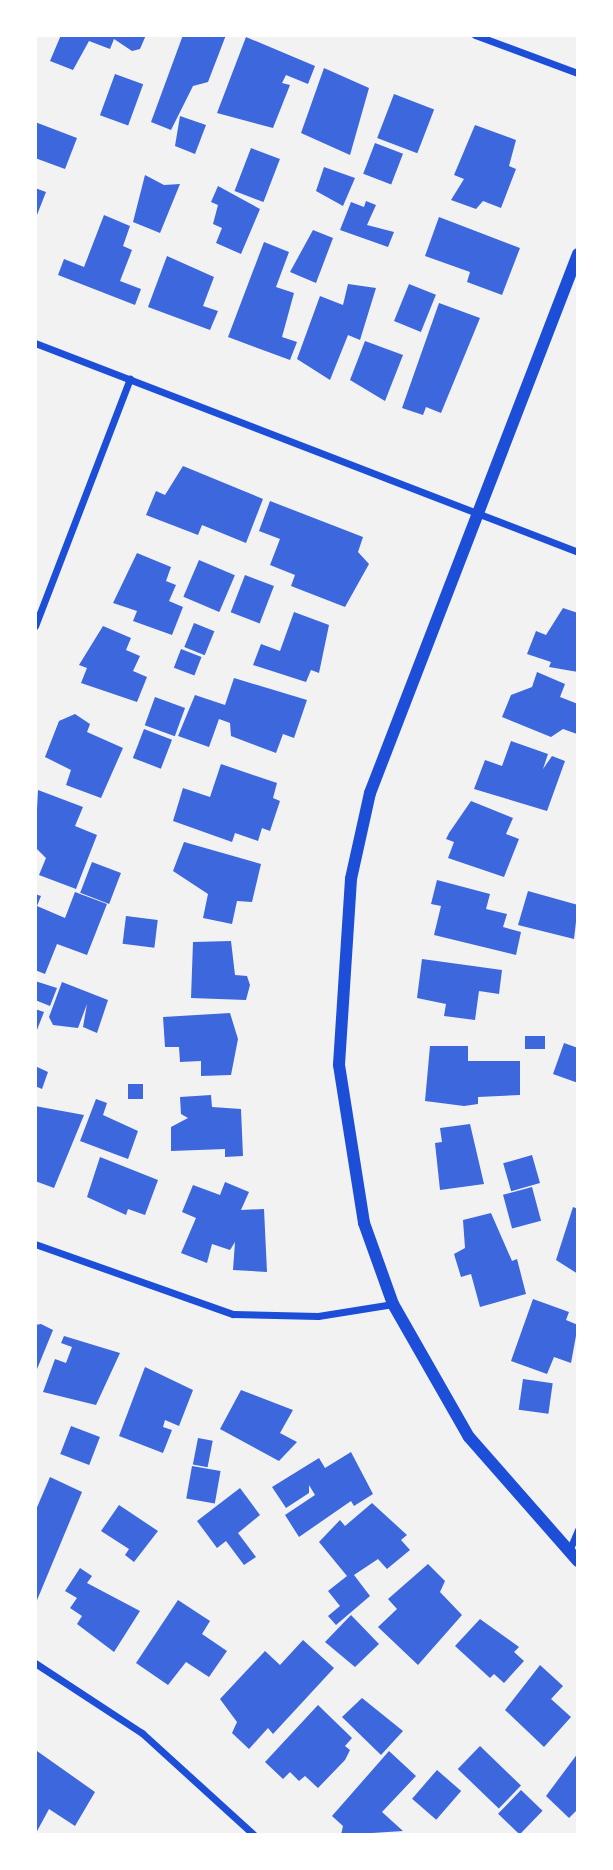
<!DOCTYPE html>
<html>
<head>
<meta charset="utf-8">
<style>
  body { margin:0 }
  #map { position:relative; width:613px; height:1870px; overflow:hidden; background:#f2f2f2; font-family:"Source Serif 4",serif }
  div>[style] { position:absolute }
  .building>* { inset:0; background:#3d67dc; transform-origin:0 0 }
  .minor>* { height:7px; margin:-3.5px; padding:0 3.5px; transform-origin:3.5px; border-radius:3.5px; background:#1d4ed8 }
  .tertiary>* { height:12px; margin:-6px; padding:0 6px; transform-origin:6px; border-radius:6px; background:#1d4ed8 }
  span { translate:-50% -50%; white-space:nowrap; text-align:center; line-height:1.15; -webkit-text-stroke:6px #fff; paint-order:stroke }
  .frame { position:absolute; inset:0; border:37px solid #fff; pointer-events:none }
</style>
</head>
<body>
<div id="map">
  <div class="building">
    <div style="clip-path:polygon(61px 35px,146px 35px,140px 49px,132px 51px,114px 39px,110px 49px,89px 41px,73px 70px,50px 61px)"></div>
    <div style="clip-path:polygon(183px 35px,226px 35px,208px 82px,193px 86px,171px 130px,151px 122px)"></div>
    <div style="clip-path:polygon(246px 37px,315px 66px,308px 84px,286px 75px,282px 83px,290px 85px,273px 128px,217px 113px)"></div>
    <div style="clip-path:polygon(324px 68px,369px 88px,350px 155px,301px 133px)"></div>
    <div style="left:115px;top:74px;width:30px;height:44px;rotate:20deg"></div>
    <div style="left:394px;top:94px;width:43px;height:47px;rotate:21deg"></div>
    <div style="clip-path:polygon(180px 116px,206px 125px,195px 154px,175px 146px)"></div>
    <div style="clip-path:polygon(35px 122px,77px 138px,65px 169px,35px 158px)"></div>
    <div style="clip-path:polygon(475px 125px,516px 140px,509px 166px,516px 169px,501px 208px,483px 201px,476px 209px,451px 200px,464px 179px,454px 175px)"></div>
    <div style="left:375px;top:143px;width:30px;height:33px;rotate:21deg"></div>
    <div style="left:251px;top:148px;width:31px;height:46px;rotate:21deg"></div>
    <div style="clip-path:polygon(324px 167px,355px 178px,343px 206px,316px 191px)"></div>
    <div style="clip-path:polygon(145px 175px,164px 185px,180px 184px,160px 233px,133px 222px)"></div>
    <div style="clip-path:polygon(218px 186px,260px 209px,241px 254px,216px 243px,222px 228px,213px 224px,218px 205px,211px 202px)"></div>
    <div style="clip-path:polygon(35px 188px,46px 192px,35px 220px)"></div>
    <div style="clip-path:polygon(366px 201px,376px 205px,367px 225px,394px 232px,388px 247px,340px 230px,351px 202px,364px 207px)"></div>
    <div style="clip-path:polygon(104px 215px,130px 226px,123px 246px,132px 250px,120px 281px,141px 289px,135px 305px,58px 275px,64px 259px,84px 267px)"></div>
    <div style="clip-path:polygon(439px 217px,520px 248px,502px 295px,467px 282px,470px 272px,425px 256px)"></div>
    <div style="clip-path:polygon(313px 230px,333px 238px,316px 283px,290px 272px)"></div>
    <div style="clip-path:polygon(264px 242px,289px 252px,276px 287px,294px 293px,282px 337px,297px 342px,290px 360px,228px 337px)"></div>
    <div style="clip-path:polygon(167px 256px,214px 277px,203px 306px,218px 311px,210px 330px,148px 307px)"></div>
    <div style="clip-path:polygon(348px 284px,376px 288px,360px 340px,348px 335px,330px 380px,297px 359px,320px 296px,343px 305px)"></div>
    <div style="left:409px;top:284px;width:29px;height:40px;rotate:22deg"></div>
    <div style="clip-path:polygon(439px 303px,480px 318px,441px 413px,426px 407px,423px 415px,402px 408px)"></div>
    <div style="clip-path:polygon(365px 341px,403px 355px,385px 401px,350px 380px)"></div>
    <div style="clip-path:polygon(183px 466px,263px 499px,246px 543px,202px 525px,198px 535px,146px 515px,156px 491px,165px 495px)"></div>
    <div style="clip-path:polygon(270px 501px,363px 537px,358px 552px,369px 564px,345px 607px,291px 586px,295px 575px,270px 565px,280px 539px,259px 531px)"></div>
    <div style="clip-path:polygon(137px 553px,171px 567px,166px 581px,176px 585px,169px 601px,183px 607px,172px 635px,133px 621px,137px 611px,113px 603px)"></div>
    <div style="left:199px;top:560px;width:39px;height:40px;rotate:23deg"></div>
    <div style="left:245px;top:575px;width:31px;height:40px;rotate:21deg"></div>
    <div style="clip-path:polygon(563px 608px,578px 613px,578px 672px,549px 667px,551px 662px,527px 654px,536px 631px,546px 635px)"></div>
    <div style="clip-path:polygon(294px 612px,329px 625px,319px 673px,311px 670px,306px 682px,253px 665px,261px 644px,280px 651px)"></div>
    <div style="left:194px;top:623px;width:22px;height:26px;rotate:22deg"></div>
    <div style="clip-path:polygon(103px 626px,131px 638px,126px 650px,140px 656px,133px 671px,147px 677px,137px 702px,81px 683px,87px 668px,79px 665px)"></div>
    <div style="left:181px;top:649px;width:22px;height:20px;rotate:21deg"></div>
    <div style="clip-path:polygon(537px 672px,565px 684px,560px 697px,578px 704px,577px 734px,563px 729px,551px 737px,502px 717px,511px 695px,532px 687px)"></div>
    <div style="clip-path:polygon(234px 678px,307px 700px,294px 738px,283px 734px,276px 753px,231px 736px,230px 723px,219px 719px,209px 747px,178px 736px,195px 695px,225px 705px)"></div>
    <div style="left:155px;top:697px;width:32px;height:30px;rotate:20deg"></div>
    <div style="clip-path:polygon(75px 714px,90px 724px,87px 732px,123px 748px,101px 798px,66px 785px,71px 770px,45px 757px,59px 721px)"></div>
    <div style="left:144px;top:729px;width:30px;height:31px;rotate:21deg"></div>
    <div style="clip-path:polygon(511px 741px,548px 754px,543px 769px,552px 756px,565px 761px,547px 811px,474px 789px,485px 760px,502px 766px)"></div>
    <div style="clip-path:polygon(221px 764px,277px 783px,273px 798px,280px 801px,270px 831px,262px 828px,258px 841px,235px 833px,232px 842px,173px 821px,183px 788px,210px 797px)"></div>
    <div style="clip-path:polygon(38px 790px,83px 807px,75px 826px,97px 835px,76px 889px,39px 875px,46px 858px,35px 847px)"></div>
    <div style="clip-path:polygon(471px 801px,513px 818px,506px 834px,519px 839px,504px 877px,448px 858px,454px 842px,446px 839px,449px 833px)"></div>
    <div style="clip-path:polygon(184px 842px,261px 864px,252px 902px,237px 901px,232px 924px,203px 918px,208px 894px,173px 871px)"></div>
    <div style="left:92px;top:862px;width:31px;height:33px;rotate:21deg"></div>
    <div style="clip-path:polygon(437px 880px,490px 894px,486px 909px,507px 914px,503px 927px,521px 932px,516px 955px,434px 935px,441px 906px,431px 904px)"></div>
    <div style="clip-path:polygon(528px 891px,578px 905px,574px 939px,518px 925px)"></div>
    <div style="clip-path:polygon(75px 892px,107px 904px,87px 955px,57px 944px,45px 974px,35px 970px,35px 894px,41px 896px,37px 906px,65px 918px)"></div>
    <div style="left:126px;top:916px;width:32px;height:28px;rotate:7deg"></div>
    <div style="clip-path:polygon(231px 941px,235px 975px,247px 976px,250px 985px,246px 1000px,191px 998px,193px 942px)"></div>
    <div style="clip-path:polygon(422px 959px,502px 970px,499px 994px,479px 991px,475px 1020px,444px 1016px,446px 1004px,417px 998px)"></div>
    <div style="clip-path:polygon(35px 981px,57px 988px,50px 1006px,35px 1000px)"></div>
    <div style="clip-path:polygon(62px 982px,108px 1000px,97px 1033px,83px 1027px,87px 1004px,78px 1028px,53px 1025px,49px 1017px)"></div>
    <div style="clip-path:polygon(35px 1009px,44px 1012px,35px 1035px)"></div>
    <div style="clip-path:polygon(230px 1013px,238px 1039px,231px 1075px,201px 1076px,201px 1061px,180px 1062px,179px 1047px,165px 1047px,163px 1017px)"></div>
    <div style="left:525px;top:1036px;width:20px;height:13px"></div>
    <div style="clip-path:polygon(564px 1043px,578px 1048px,578px 1083px,553px 1074px)"></div>
    <div style="clip-path:polygon(430px 1046px,468px 1046px,468px 1061px,520px 1061px,520px 1095px,478px 1097px,478px 1104px,464px 1106px,425px 1101px)"></div>
    <div style="clip-path:polygon(35px 1066px,48px 1072px,42px 1089px,35px 1086px)"></div>
    <div style="left:143px;top:1084px;width:15px;height:15px;rotate:90deg"></div>
    <div style="clip-path:polygon(211px 1095px,212px 1107px,241px 1109px,243px 1156px,225px 1157px,225px 1149px,171px 1151px,171px 1127px,188px 1118px,181px 1114px,180px 1097px)"></div>
    <div style="clip-path:polygon(96px 1099px,107px 1103px,103px 1115px,138px 1131px,128px 1159px,80px 1141px)"></div>
    <div style="clip-path:polygon(35px 1106px,84px 1115px,54px 1188px,35px 1181px)"></div>
    <div style="clip-path:polygon(470px 1124px,484px 1184px,440px 1190px,435px 1143px,442px 1142px,440px 1128px)"></div>
    <div style="left:532px;top:1155px;width:29px;height:30px;rotate:74deg"></div>
    <div style="clip-path:polygon(100px 1157px,158px 1180px,145px 1215px,128px 1209px,126px 1215px,87px 1197px)"></div>
    <div style="clip-path:polygon(225px 1182px,249px 1192px,241px 1210px,264px 1209px,267px 1272px,233px 1270px,235px 1242px,230px 1250px,212px 1244px,207px 1263px,181px 1253px,196px 1218px,182px 1212px,193px 1185px,220px 1195px)"></div>
    <div style="left:532px;top:1187px;width:35px;height:30px;rotate:75deg"></div>
    <div style="clip-path:polygon(573px 1207px,578px 1209px,578px 1274px,556px 1260px)"></div>
    <div style="clip-path:polygon(491px 1213px,512px 1261px,517px 1259px,526px 1294px,480px 1307px,471px 1274px,461px 1277px,454px 1254px,465px 1248px,463px 1220px)"></div>
    <div style="clip-path:polygon(533px 1299px,569px 1312px,566px 1320px,578px 1325px,571px 1363px,554px 1357px,547px 1374px,511px 1361px)"></div>
    <div style="clip-path:polygon(41px 1324px,53px 1330px,35px 1374px,35px 1325px)"></div>
    <div style="clip-path:polygon(64px 1336px,120px 1353px,96px 1405px,43px 1392px,55px 1359px,66px 1363px,72px 1347px,61px 1343px)"></div>
    <div style="clip-path:polygon(145px 1367px,193px 1390px,179px 1426px,165px 1420px,163px 1427px,172px 1430px,163px 1453px,119px 1436px)"></div>
    <div style="left:523px;top:1379px;width:30px;height:31px;rotate:8deg"></div>
    <div style="clip-path:polygon(241px 1390px,293px 1410px,280px 1433px,297px 1442px,279px 1461px,220px 1429px)"></div>
    <div style="left:71px;top:1426px;width:31px;height:30px;rotate:21deg"></div>
    <div style="left:198px;top:1438px;width:15px;height:27px;rotate:11deg"></div>
    <div style="clip-path:polygon(351px 1452px,373px 1494px,354px 1506px,351px 1501px,299px 1537px,285px 1515px,315px 1495px,309px 1485px,309px 1493px,286px 1508px,272px 1487px,319px 1458px,325px 1468px)"></div>
    <div style="left:192px;top:1466px;width:29px;height:33px;rotate:10deg"></div>
    <div style="clip-path:polygon(50px 1477px,82px 1492px,35px 1605px,35px 1512px)"></div>
    <div style="clip-path:polygon(240px 1488px,260px 1515px,238px 1533px,256px 1557px,244px 1565px,226px 1541px,217px 1548px,197px 1521px)"></div>
    <div style="clip-path:polygon(372px 1503px,407px 1535px,401px 1540px,410px 1550px,387px 1569px,378px 1559px,354px 1575px,370px 1596px,336px 1625px,328px 1616px,340px 1606px,328px 1591px,347px 1576px,319px 1542px,340px 1520px,345px 1526px)"></div>
    <div style="clip-path:polygon(119px 1505px,158px 1531px,134px 1562px,125px 1555px,129px 1549px,101px 1531px)"></div>
    <div style="clip-path:polygon(428px 1564px,445px 1581px,440px 1592px,462px 1615px,418px 1665px,378px 1627px,397px 1609px,388px 1599px)"></div>
    <div style="clip-path:polygon(80px 1568px,92px 1576px,87px 1583px,140px 1611px,114px 1652px,77px 1624px,82px 1616px,70px 1608px,77px 1598px,65px 1591px)"></div>
    <div style="clip-path:polygon(178px 1600px,210px 1621px,202px 1634px,227px 1651px,209px 1677px,186px 1662px,168px 1685px,136px 1663px)"></div>
    <div style="clip-path:polygon(351px 1615px,379px 1644px,355px 1667px,325px 1642px)"></div>
    <div style="clip-path:polygon(480px 1619px,519px 1647px,514px 1652px,524px 1661px,504px 1683px,494px 1674px,490px 1678px,455px 1646px)"></div>
    <div style="clip-path:polygon(303px 1640px,334px 1668px,273px 1734px,268px 1728px,249px 1749px,232px 1733px,237px 1722px,220px 1699px,265px 1651px,280px 1665px)"></div>
    <div style="clip-path:polygon(540px 1665px,563px 1686px,551px 1699px,571px 1717px,544px 1747px,505px 1710px)"></div>
    <div style="clip-path:polygon(362px 1698px,403px 1731px,381px 1755px,342px 1717px)"></div>
    <div style="clip-path:polygon(318px 1705px,352px 1738px,345px 1746px,350px 1750px,345px 1760px,318px 1788px,305px 1776px,299px 1781px,290px 1772px,283px 1779px,265px 1762px)"></div>
    <div style="left:480px;top:1746px;width:57px;height:32px;rotate:44deg"></div>
    <div style="clip-path:polygon(37px 1751px,95px 1792px,75px 1826px,49px 1809px,35px 1835px)"></div>
    <div style="clip-path:polygon(389px 1751px,416px 1776px,382px 1812px,403px 1831px,341px 1835px,343px 1826px,332px 1816px)"></div>
    <div style="clip-path:polygon(578px 1753px,578px 1809px,569px 1818px,546px 1796px)"></div>
    <div style="left:437px;top:1770px;width:32px;height:38px;rotate:41deg"></div>
    <div style="left:521px;top:1790px;width:30px;height:33px;rotate:44deg"></div>
  </div>
  <div class="minor">
    <div style="left:475px;top:35px;width:110px;rotate:20.3deg"></div>
    <div style="left:35px;top:343px;width:582px;rotate:21.05deg"></div>
    <div style="left:35px;top:626px;width:265px;rotate:-69deg"></div>
    <div style="left:35px;top:1244px;width:210px;rotate:19.5deg"></div>
    <div style="left:233px;top:1314px;width:85px;rotate:1.3deg"></div>
    <div style="left:318px;top:1316px;width:76px;rotate:-9.1deg"></div>
    <div style="left:569px;top:1551px;width:23px;rotate:-67deg"></div>
    <div style="left:35px;top:1663px;width:128px;rotate:33.2deg"></div>
    <div style="left:142px;top:1733px;width:151px;rotate:42.3deg"></div>
  </div>
  <div class="tertiary">
    <div style="left:578px;top:254px;width:578px;rotate:111.1deg"></div>
    <div style="left:370px;top:793px;width:88px;rotate:102.5deg"></div>
    <div style="left:351px;top:879px;width:186px;rotate:93.7deg"></div>
    <div style="left:339px;top:1065px;width:160px;rotate:81deg"></div>
    <div style="left:364px;top:1223px;width:86px;rotate:70.3deg"></div>
    <div style="left:393px;top:1304px;width:153px;rotate:60.3deg"></div>
    <div style="left:469px;top:1437px;width:165px;rotate:48.7deg"></div>
  </div>
  <div class="frame"></div>
</div>
</body>
</html>
